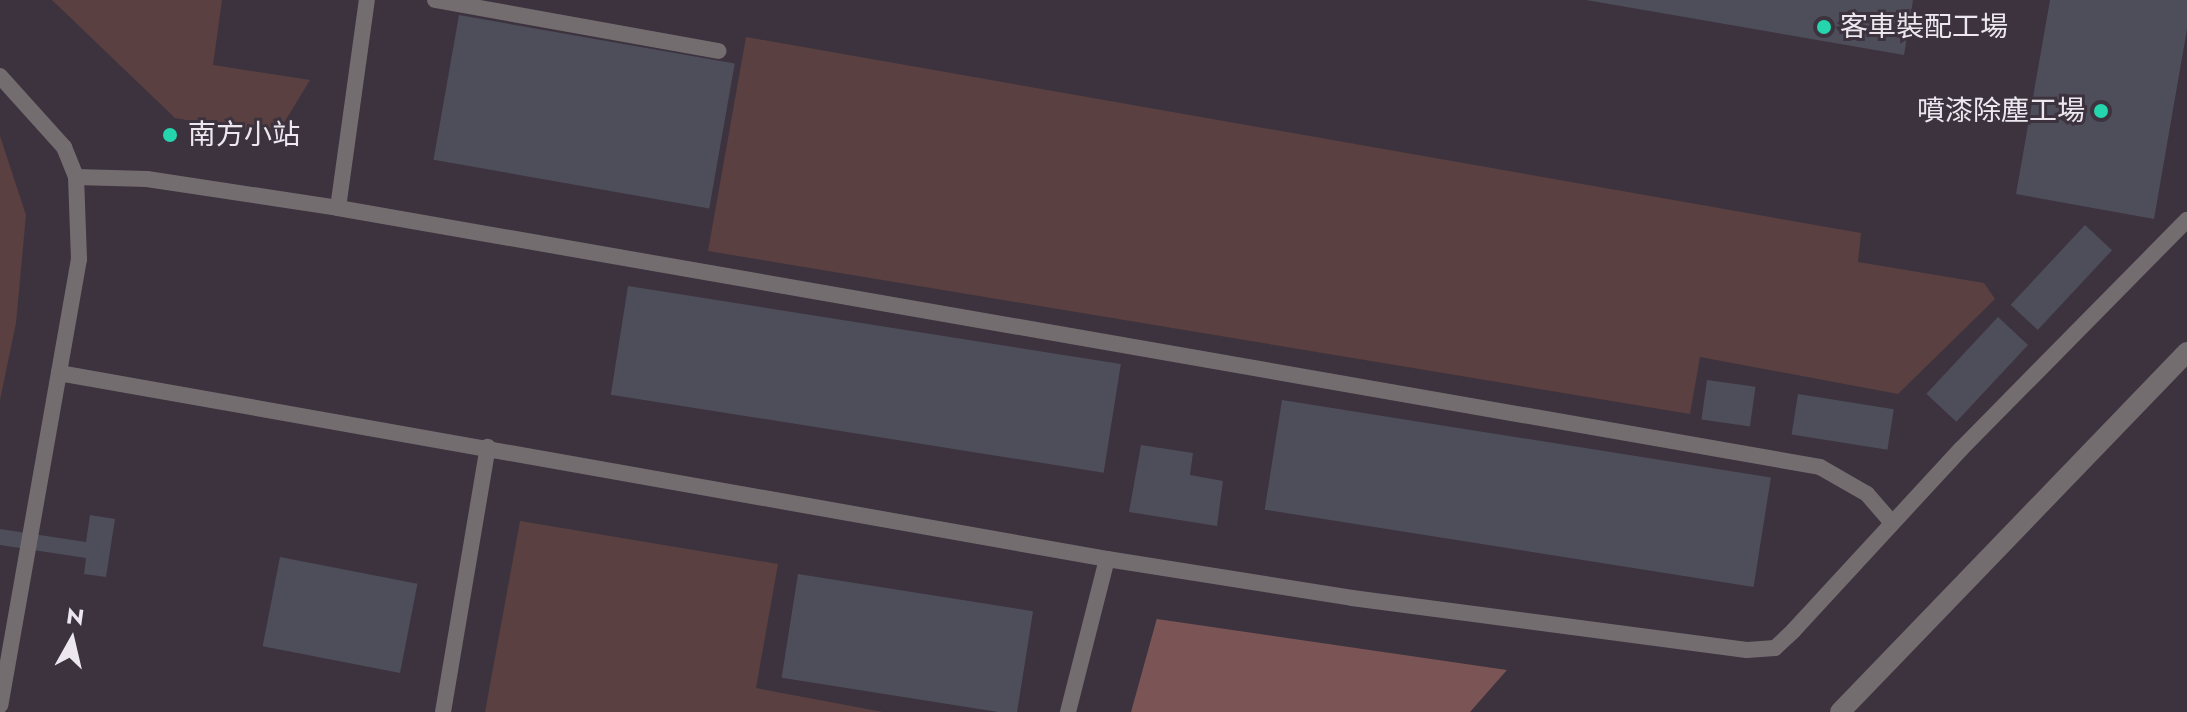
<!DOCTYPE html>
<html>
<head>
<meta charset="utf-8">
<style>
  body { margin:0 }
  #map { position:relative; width:2187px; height:712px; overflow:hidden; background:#3c333e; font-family:Jost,"Noto Sans TC",sans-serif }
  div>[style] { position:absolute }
  .green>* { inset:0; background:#5a4040 }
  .forest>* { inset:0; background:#7b5455 }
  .building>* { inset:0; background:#4e4d5a; transform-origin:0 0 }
  .lane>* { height:16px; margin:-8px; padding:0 8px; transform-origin:8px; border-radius:8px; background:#746d70 }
  .street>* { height:20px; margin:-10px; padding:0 10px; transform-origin:10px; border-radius:10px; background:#746d70 }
  .dots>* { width:22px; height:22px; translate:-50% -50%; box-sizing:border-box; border:4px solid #3c333e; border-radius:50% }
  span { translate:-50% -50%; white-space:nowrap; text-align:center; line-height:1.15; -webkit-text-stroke:6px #3c333e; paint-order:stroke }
  .poi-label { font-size:28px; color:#ede8ef }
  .left { translate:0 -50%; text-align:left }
  .right { translate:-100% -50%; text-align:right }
  .north { position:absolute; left:32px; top:600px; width:80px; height:80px; -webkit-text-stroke:6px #3c333e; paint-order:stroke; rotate:8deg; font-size:22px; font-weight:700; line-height:32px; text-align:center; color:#ede8ef }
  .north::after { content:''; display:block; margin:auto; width:28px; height:36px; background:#ede8ef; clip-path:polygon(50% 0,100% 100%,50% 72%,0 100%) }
</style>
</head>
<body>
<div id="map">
  <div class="green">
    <div style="clip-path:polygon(52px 0,222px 0,213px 65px,310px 80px,276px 136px,175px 118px)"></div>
    <div style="clip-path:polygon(746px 37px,1861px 233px,1858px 262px,1984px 283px,1995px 299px,1898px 394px,1700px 357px,1690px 414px,708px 251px)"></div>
    <div style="clip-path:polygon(0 136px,26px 215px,16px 323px,0 400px)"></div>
    <div style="clip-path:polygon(520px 521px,778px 564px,756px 688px,883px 712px,485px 712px)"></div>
  </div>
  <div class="forest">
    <div style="clip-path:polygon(1157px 618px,1157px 619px,1507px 670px,1470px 712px,1131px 712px)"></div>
  </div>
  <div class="building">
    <div style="clip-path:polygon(1586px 0,1913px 0,1904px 55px)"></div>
    <div style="clip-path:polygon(2050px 0,2187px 0,2187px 29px,2154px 219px,2016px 194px)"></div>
    <div style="left:459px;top:15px;width:280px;height:147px;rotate:10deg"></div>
    <div style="left:2085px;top:225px;width:37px;height:109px;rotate:43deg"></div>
    <div style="left:628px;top:286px;width:499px;height:110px;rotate:9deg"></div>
    <div style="left:1998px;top:317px;width:41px;height:105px;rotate:43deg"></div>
    <div style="left:1707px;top:380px;width:49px;height:40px;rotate:8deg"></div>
    <div style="left:1798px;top:394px;width:97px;height:41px;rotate:9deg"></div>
    <div style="left:1282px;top:400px;width:495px;height:111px;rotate:9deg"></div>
    <div style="clip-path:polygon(1141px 445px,1193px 453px,1190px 475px,1223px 481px,1217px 526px,1129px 512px)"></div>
    <div style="clip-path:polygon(90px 515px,115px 519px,106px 577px,84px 574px,86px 558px,0 545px,0 529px,86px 542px)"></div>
    <div style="left:280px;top:557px;width:140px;height:91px;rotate:11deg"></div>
    <div style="left:798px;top:574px;width:238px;height:105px;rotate:9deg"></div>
  </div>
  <div class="lane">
    <div style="left:435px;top:0;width:288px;rotate:10.2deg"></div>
    <div style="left:0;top:76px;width:96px;rotate:48deg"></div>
    <div style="left:64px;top:147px;width:32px;rotate:68deg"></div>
    <div style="left:76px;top:177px;width:82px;rotate:87.9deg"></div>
    <div style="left:79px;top:259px;width:453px;rotate:100deg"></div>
    <div style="left:76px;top:177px;width:71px;rotate:1.6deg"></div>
    <div style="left:147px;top:179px;width:193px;rotate:8.6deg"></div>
    <div style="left:338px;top:208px;width:1504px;rotate:9.91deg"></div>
    <div style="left:1820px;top:467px;width:54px;rotate:29.9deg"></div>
    <div style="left:1867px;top:494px;width:37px;rotate:49deg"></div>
    <div style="left:338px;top:208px;width:210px;rotate:-82.1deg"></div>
    <div style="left:59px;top:373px;width:1064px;rotate:10.06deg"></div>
    <div style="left:1107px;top:559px;width:248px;rotate:9deg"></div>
    <div style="left:1352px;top:598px;width:398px;rotate:7.5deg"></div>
    <div style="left:1747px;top:650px;width:28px;rotate:-4deg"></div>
    <div style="left:1775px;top:648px;width:25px;rotate:-43deg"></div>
    <div style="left:1793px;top:631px;width:248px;rotate:-47.3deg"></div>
    <div style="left:1961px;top:449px;width:322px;rotate:-45.4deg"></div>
    <div style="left:443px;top:712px;width:269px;rotate:-80.4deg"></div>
    <div style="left:1068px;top:712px;width:158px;rotate:-75.7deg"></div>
  </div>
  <div class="street">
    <div style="left:1840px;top:712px;width:500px;rotate:-46.05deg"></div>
  </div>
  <div class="dots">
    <div style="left:1824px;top:27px;background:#24d5ae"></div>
    <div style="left:2101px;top:111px;background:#24d5ae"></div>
    <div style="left:170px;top:135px;background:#24d5ae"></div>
  </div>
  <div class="poi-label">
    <span class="left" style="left:1840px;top:27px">客車裝配工場</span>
    <span class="right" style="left:2085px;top:111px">噴漆除塵工場</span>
    <span class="left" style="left:188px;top:135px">南方小站</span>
  </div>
  <div class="north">N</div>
</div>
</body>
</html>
